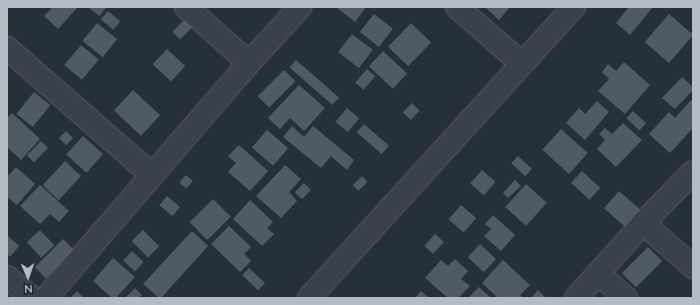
<!DOCTYPE html>
<html>
<head>
<meta charset="utf-8">
<style>
  body { margin:0 }
  #map { position:relative; width:700px; height:305px; overflow:hidden; background:#26303a; font-family:Lato,sans-serif }
  div>[style] { position:absolute }
  .building>* { inset:0; background:#505a65; transform-origin:0 0 }
  .roads { filter:drop-shadow(0 0 1px #585f69) drop-shadow(0 0 1px #585f69) }
  .minor>* { height:22px; margin:-11px; padding:0 11px; transform-origin:11px; border-radius:11px; background:#3a414b }
  .tertiary>* { height:22px; margin:-11px; padding:0 11px; transform-origin:11px; border-radius:11px; background:#3a414b }
  span { translate:-50% -50%; white-space:nowrap; text-align:center; line-height:1.15; -webkit-text-stroke:3px #1f2630; paint-order:stroke }
  .frame { position:absolute; inset:0; border:8px solid #b6bcc6; pointer-events:none }
  .north { position:absolute; left:8px; top:257px; width:40px; height:40px; -webkit-text-stroke:3px #1f2630; paint-order:stroke; rotate:178deg; font-size:11px; font-weight:700; line-height:16px; text-align:center; color:#b6bcc6 }
  .north::after { content:''; display:block; margin:auto; width:14px; height:18px; background:#b6bcc6; clip-path:polygon(50% 0,100% 100%,50% 72%,0 100%) }
</style>
</head>
<body>
<div id="map">
  <div class="building">
    <div style="clip-path:polygon(53px 7px,78px 7px,58px 29px,44px 16px)"></div>
    <div style="clip-path:polygon(88px 7px,104px 7px,106px 8px,99px 16px)"></div>
    <div style="clip-path:polygon(336px 7px,366px 7px,355px 22px)"></div>
    <div style="clip-path:polygon(485px 7px,510px 7px,499px 20px)"></div>
    <div style="clip-path:polygon(629px 7px,653px 7px,630px 35px,616px 23px)"></div>
    <div style="left:108px;top:11px;width:16px;height:11px;rotate:40deg"></div>
    <div style="left:190px;top:14px;width:11px;height:25px;rotate:45deg"></div>
    <div style="left:374px;top:14px;width:24px;height:23px;rotate:38deg"></div>
    <div style="left:669px;top:14px;width:32px;height:37px;rotate:41deg"></div>
    <div style="left:97px;top:23px;width:26px;height:23px;rotate:39deg"></div>
    <div style="left:411px;top:23px;width:28px;height:33px;rotate:44deg"></div>
    <div style="left:352px;top:34px;width:26px;height:23px;rotate:37deg"></div>
    <div style="left:81px;top:45px;width:23px;height:26px;rotate:40deg"></div>
    <div style="left:167px;top:49px;width:25px;height:21px;rotate:43deg"></div>
    <div style="left:383px;top:51px;width:33px;height:21px;rotate:43deg"></div>
    <div style="left:296px;top:60px;width:57px;height:10px;rotate:41deg"></div>
    <div style="clip-path:polygon(624px 62px,650px 85px,625px 114px,598px 91px,609px 79px,602px 72px,608px 64px,616px 71px)"></div>
    <div style="left:367px;top:69px;width:11px;height:18px;rotate:41deg"></div>
    <div style="left:284px;top:70px;width:16px;height:37px;rotate:45deg"></div>
    <div style="clip-path:polygon(682px 77px,693px 87px,693px 90px,675px 109px,662px 98px)"></div>
    <div style="clip-path:polygon(299px 85px,325px 108px,304px 131px,290px 118px,280px 129px,268px 118px)"></div>
    <div style="left:133px;top:90px;width:37px;height:28px;rotate:43deg"></div>
    <div style="left:34px;top:92px;width:21px;height:28px;rotate:39deg"></div>
    <div style="clip-path:polygon(691px 100px,693px 102px,693px 128px,670px 153px,649px 134px,669px 112px,675px 118px)"></div>
    <div style="clip-path:polygon(597px 101px,609px 112px,585px 140px,566px 123px,579px 108px,585px 114px)"></div>
    <div style="left:412px;top:103px;width:11px;height:13px;rotate:45deg"></div>
    <div style="left:347px;top:108px;width:16px;height:18px;rotate:40deg"></div>
    <div style="left:633px;top:111px;width:18px;height:10px;rotate:43deg"></div>
    <div style="clip-path:polygon(12px 113px,40px 139px,21px 160px,7px 147px,7px 118px)"></div>
    <div style="clip-path:polygon(623px 123px,642px 140px,616px 167px,597px 149px,605px 140px,599px 134px,605px 128px,612px 134px)"></div>
    <div style="left:364px;top:124px;width:33px;height:11px;rotate:41deg"></div>
    <div style="clip-path:polygon(292px 126px,304px 137px,313px 126px,354px 160px,347px 170px,331px 156px,321px 168px,283px 137px)"></div>
    <div style="left:561px;top:129px;width:36px;height:28px;rotate:42deg"></div>
    <div style="left:267px;top:130px;width:28px;height:23px;rotate:41deg"></div>
    <div style="left:66px;top:131px;width:10px;height:10px;rotate:45deg"></div>
    <div style="left:83px;top:136px;width:27px;height:25px;rotate:42deg"></div>
    <div style="left:41px;top:141px;width:10px;height:20px;rotate:45deg"></div>
    <div style="clip-path:polygon(239px 145px,268px 171px,250px 191px,228px 172px,236px 163px,228px 156px)"></div>
    <div style="left:518px;top:156px;width:19px;height:10px;rotate:43deg"></div>
    <div style="left:65px;top:161px;width:22px;height:33px;rotate:43deg"></div>
    <div style="clip-path:polygon(285px 165px,301px 179px,289px 192px,297px 201px,281px 218px,256px 196px)"></div>
    <div style="clip-path:polygon(16px 167px,35px 184px,17px 205px,7px 197px,7px 177px)"></div>
    <div style="left:482px;top:170px;width:18px;height:18px;rotate:41deg"></div>
    <div style="left:582px;top:171px;width:25px;height:16px;rotate:43deg"></div>
    <div style="left:186px;top:175px;width:9px;height:10px;rotate:41deg"></div>
    <div style="left:362px;top:176px;width:8px;height:13px;rotate:45deg"></div>
    <div style="clip-path:polygon(515px 180px,521px 186px,508px 198px,503px 193px)"></div>
    <div style="left:304px;top:183px;width:10px;height:13px;rotate:45deg"></div>
    <div style="left:526px;top:184px;width:28px;height:31px;rotate:42deg"></div>
    <div style="clip-path:polygon(40px 185px,69px 211px,59px 222px,50px 214px,40px 224px,20px 206px)"></div>
    <div style="left:619px;top:191px;width:30px;height:23px;rotate:41deg"></div>
    <div style="left:167px;top:196px;width:17px;height:12px;rotate:40deg"></div>
    <div style="left:213px;top:199px;width:25px;height:33px;rotate:45deg"></div>
    <div style="clip-path:polygon(250px 200px,273px 222px,267px 228px,274px 234px,262px 246px,233px 219px)"></div>
    <div style="left:461px;top:205px;width:20px;height:19px;rotate:41deg"></div>
    <div style="clip-path:polygon(493px 215px,515px 235px,501px 251px,484px 236px,491px 229px,485px 224px)"></div>
    <div style="clip-path:polygon(229px 226px,251px 247px,244px 254px,251px 261px,240px 272px,211px 244px)"></div>
    <div style="left:40px;top:230px;width:21px;height:18px;rotate:47deg"></div>
    <div style="left:143px;top:230px;width:23px;height:16px;rotate:45deg"></div>
    <div style="clip-path:polygon(192px 231px,208px 246px,161px 298px,159px 298px,143px 284px)"></div>
    <div style="left:435px;top:234px;width:12px;height:16px;rotate:42deg"></div>
    <div style="clip-path:polygon(7px 235px,19px 246px,10px 257px,7px 254px)"></div>
    <div style="left:63px;top:239px;width:16px;height:40px;rotate:45deg"></div>
    <div style="left:480px;top:244px;width:22px;height:18px;rotate:43deg"></div>
    <div style="left:648px;top:247px;width:20px;height:37px;rotate:45deg"></div>
    <div style="left:132px;top:251px;width:16px;height:13px;rotate:43deg"></div>
    <div style="clip-path:polygon(113px 258px,135px 277px,116px 298px,112px 298px,93px 281px)"></div>
    <div style="clip-path:polygon(455px 259px,468px 271px,461px 279px,470px 286px,458px 298px,448px 298px,425px 278px,441px 260px,448px 266px)"></div>
    <div style="clip-path:polygon(503px 260px,530px 285px,520px 295px,523px 298px,498px 298px,482px 283px)"></div>
    <div style="left:249px;top:268px;width:22px;height:10px;rotate:43deg"></div>
    <div style="clip-path:polygon(479px 287px,491px 298px,468px 298px)"></div>
    <div style="clip-path:polygon(135px 288px,142px 295px,139px 298px,125px 298px)"></div>
    <div style="clip-path:polygon(538px 290px,546px 298px,531px 298px)"></div>
    <div style="clip-path:polygon(77px 291px,84px 298px,70px 298px)"></div>
    <div style="clip-path:polygon(421px 291px,429px 298px,415px 298px)"></div>
  </div>
  <div class="roads">
    <div class="minor">
      <div style="left:186px;top:7px;width:84px;rotate:41.6deg"></div>
      <div style="left:457px;top:7px;width:86px;rotate:41.2deg"></div>
      <div style="left:7px;top:48px;width:193px;rotate:41.2deg"></div>
      <div style="left:643px;top:223px;width:67px;rotate:41.3deg"></div>
      <div style="left:598px;top:273px;width:38px;rotate:42deg"></div>
      <div style="left:7px;top:277px;width:33px;rotate:40deg"></div>
      <div style="left:46px;top:298px;width:311px;rotate:-49.2deg"></div>
      <div style="left:249px;top:63px;width:76px;rotate:-47.7deg"></div>
      <div style="left:576px;top:298px;width:101px;rotate:-48.2deg"></div>
      <div style="left:643px;top:223px;width:71px;rotate:-45.6deg"></div>
    </div>
    <div class="tertiary">
      <div style="left:309px;top:298px;width:394px;rotate:-47.7deg"></div>
    </div>
  </div>
  <div class="frame"></div>
  <div class="north">N</div>
</div>
</body>
</html>
